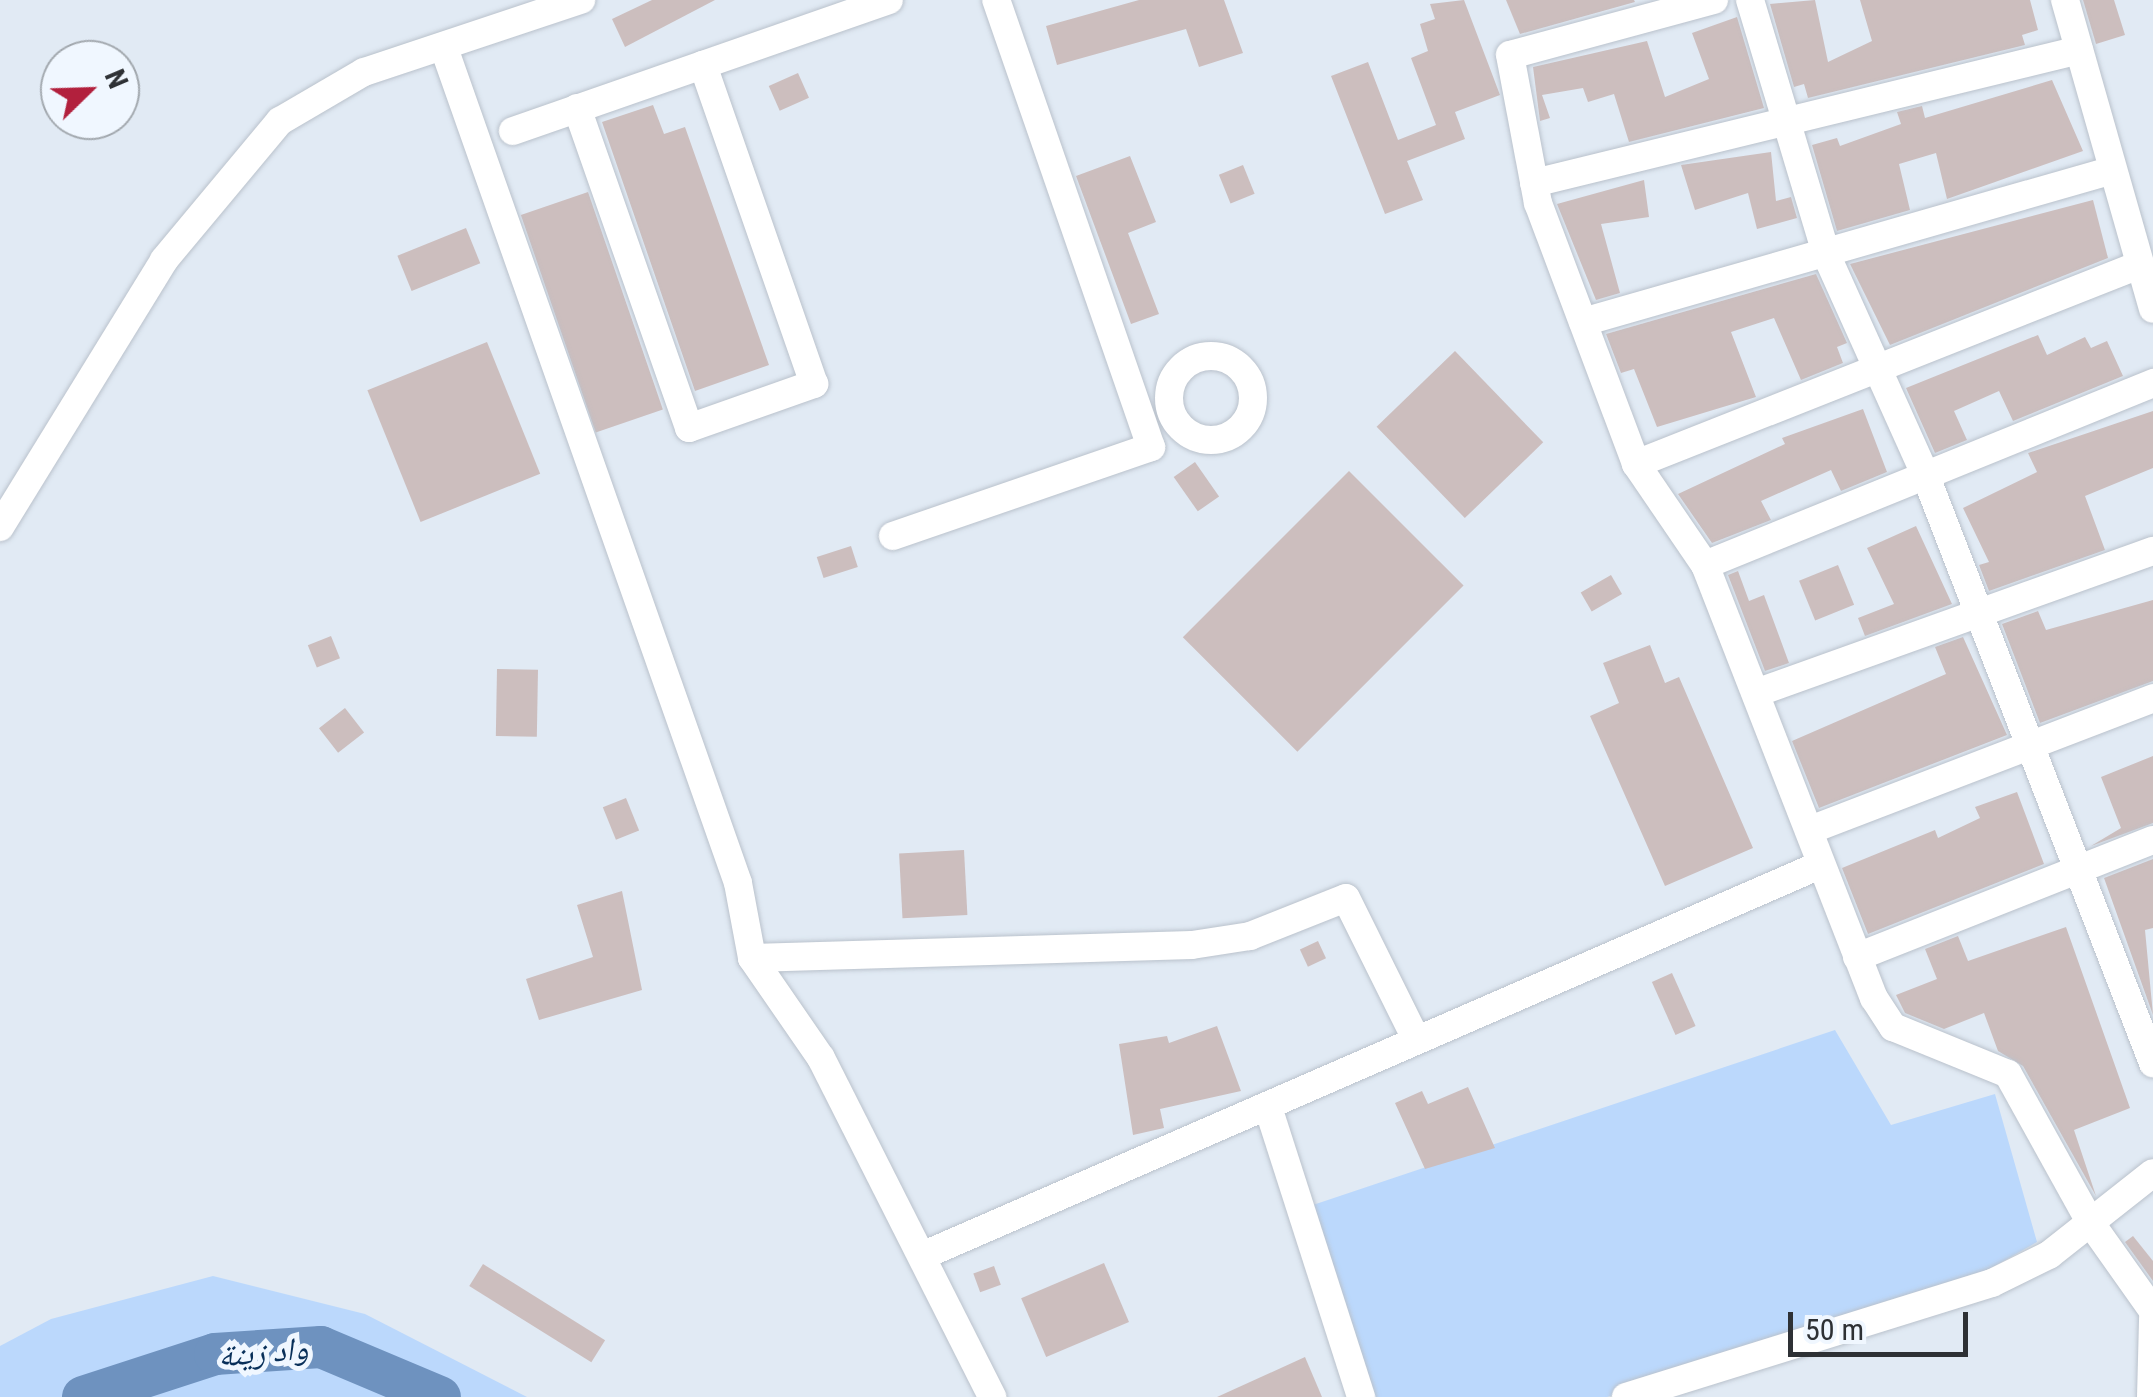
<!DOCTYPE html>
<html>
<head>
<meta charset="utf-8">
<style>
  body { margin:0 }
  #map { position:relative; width:2153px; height:1397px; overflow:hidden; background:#e1eaf4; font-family:"Roboto Condensed","Noto Naskh Arabic",sans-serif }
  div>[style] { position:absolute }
  .green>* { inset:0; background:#bbd8fc }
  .river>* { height:42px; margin:-21px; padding:0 21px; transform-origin:21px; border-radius:21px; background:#6e92bf }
  .building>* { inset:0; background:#ccbebe; transform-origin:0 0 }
  .roads { filter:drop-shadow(0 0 2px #bac2cc) drop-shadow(0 0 2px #bac2cc) }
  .minor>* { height:28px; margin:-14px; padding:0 14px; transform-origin:14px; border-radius:14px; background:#fff }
  .minor>.ring { margin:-14px; padding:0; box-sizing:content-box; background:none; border:28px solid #fff; border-radius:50% }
  span { translate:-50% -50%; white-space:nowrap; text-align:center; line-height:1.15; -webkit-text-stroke:10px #f0f7ff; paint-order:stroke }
  .water-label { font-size:32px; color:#082f59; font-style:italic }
  .north { position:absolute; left:40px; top:40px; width:100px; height:100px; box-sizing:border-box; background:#f0f7ff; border:2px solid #a2a8ae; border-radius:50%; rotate:67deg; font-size:28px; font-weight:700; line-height:40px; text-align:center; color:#2e3135 }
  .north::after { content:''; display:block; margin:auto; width:35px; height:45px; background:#b2203d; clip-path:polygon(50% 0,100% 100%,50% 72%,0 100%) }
  .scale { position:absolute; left:1788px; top:1312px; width:180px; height:45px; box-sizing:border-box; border:5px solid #2e3135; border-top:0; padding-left:12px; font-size:30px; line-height:35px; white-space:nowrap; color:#2e3135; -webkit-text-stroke:8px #f0f7ff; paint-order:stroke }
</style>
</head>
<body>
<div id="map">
  <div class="green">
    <div style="clip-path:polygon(1835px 1030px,1891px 1125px,1995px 1094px,2037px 1242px,1972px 1279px,1607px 1397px,1374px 1397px,1307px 1207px)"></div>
    <div style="clip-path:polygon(213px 1276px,365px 1314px,527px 1397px,0 1397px,0 1346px,51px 1319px)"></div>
  </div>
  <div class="river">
    <div style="left:83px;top:1397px;width:139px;rotate:-18deg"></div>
    <div style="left:215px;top:1354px;width:106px;rotate:-3.8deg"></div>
    <div style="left:321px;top:1347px;width:129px;rotate:22.8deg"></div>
  </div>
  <div class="building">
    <div style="clip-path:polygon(652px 0,715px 0,625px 47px,612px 19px)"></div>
    <div style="clip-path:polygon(1139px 0,1224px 0,1243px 53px,1199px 67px,1186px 29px,1057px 65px,1046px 26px)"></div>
    <div style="clip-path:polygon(1464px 0,1500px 95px,1455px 112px,1465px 139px,1407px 161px,1423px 200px,1385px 214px,1331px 76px,1368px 62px,1398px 140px,1436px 125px,1411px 58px,1428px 51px,1420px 24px,1435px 19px,1430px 4px)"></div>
    <div style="clip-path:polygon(1506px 0,1634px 0,1635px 2px,1520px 34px)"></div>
    <div style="clip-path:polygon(1815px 0,1828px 62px,1872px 41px,1860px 0,2030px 0,2038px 30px,2022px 35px,2025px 45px,1808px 98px,1804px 84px,1794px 87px,1770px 4px)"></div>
    <div style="clip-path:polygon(2083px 0,2114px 0,2125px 35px,2096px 44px)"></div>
    <div style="clip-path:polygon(1737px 17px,1764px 108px,1629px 142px,1614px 94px,1588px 102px,1583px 88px,1542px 95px,1550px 118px,1540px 121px,1533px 67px,1647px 41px,1665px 97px,1709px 79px,1692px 33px)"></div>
    <div style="left:798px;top:73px;width:27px;height:32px;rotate:66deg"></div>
    <div style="clip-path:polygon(2052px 80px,2083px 151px,1947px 199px,1936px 153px,1899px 164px,1910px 210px,1837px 231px,1812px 145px,1837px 138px,1840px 146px,1901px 124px,1897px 112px,1922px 106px,1925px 118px)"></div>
    <div style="clip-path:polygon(653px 105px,664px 134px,685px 127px,769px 365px,695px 391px,602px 122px)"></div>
    <div style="clip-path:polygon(1771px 152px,1776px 201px,1791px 197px,1797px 218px,1757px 229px,1748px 193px,1695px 210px,1681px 165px)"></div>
    <div style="clip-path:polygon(1130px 156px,1156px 222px,1128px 233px,1159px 314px,1131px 324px,1076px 176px)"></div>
    <div style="left:1243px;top:165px;width:31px;height:26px;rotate:68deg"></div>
    <div style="clip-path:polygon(1644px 180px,1649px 217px,1601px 224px,1620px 293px,1596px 300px,1557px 204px)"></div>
    <div style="left:588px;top:192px;width:230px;height:71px;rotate:71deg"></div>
    <div style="clip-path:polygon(2093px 200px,2108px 258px,1890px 345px,1850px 264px)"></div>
    <div style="left:466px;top:228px;width:38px;height:74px;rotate:68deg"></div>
    <div style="clip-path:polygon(1816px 274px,1847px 343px,1837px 347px,1843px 363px,1801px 380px,1774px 318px,1731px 332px,1756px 397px,1657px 427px,1634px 369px,1621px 373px,1606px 334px)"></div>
    <div style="clip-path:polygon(2038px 335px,2047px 355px,2085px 337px,2091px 348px,2107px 341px,2123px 376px,2013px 421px,1999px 391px,1954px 411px,1967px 440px,1935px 453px,1906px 388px)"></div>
    <div style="left:487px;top:342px;width:142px;height:129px;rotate:68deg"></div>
    <div style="left:1455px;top:351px;width:127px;height:109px;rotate:46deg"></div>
    <div style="clip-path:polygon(1863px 409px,1887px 472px,1841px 491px,1831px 470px,1761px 501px,1771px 520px,1712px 543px,1678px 494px,1785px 444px,1782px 438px)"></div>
    <div style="clip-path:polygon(2153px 411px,2153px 468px,2085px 496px,2105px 550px,1989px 591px,1979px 565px,1989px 562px,1963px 508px,2037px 472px,2028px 453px)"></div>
    <div style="left:1195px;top:462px;width:42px;height:26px;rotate:55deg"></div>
    <div style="left:1349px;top:471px;width:162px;height:235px;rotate:45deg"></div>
    <div style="clip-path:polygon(1916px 526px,1952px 604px,1865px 636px,1858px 618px,1894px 604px,1867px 548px)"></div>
    <div style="left:851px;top:546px;width:22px;height:36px;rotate:72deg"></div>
    <div style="left:1838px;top:565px;width:43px;height:42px;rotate:68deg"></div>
    <div style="clip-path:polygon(1738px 571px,1749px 601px,1764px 595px,1789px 663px,1765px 671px,1728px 575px)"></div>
    <div style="left:1611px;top:575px;width:22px;height:35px;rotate:60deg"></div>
    <div style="clip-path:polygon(2153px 600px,2153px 681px,2040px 723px,2002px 624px,2038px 611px,2046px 630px)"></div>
    <div style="left:331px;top:636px;width:24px;height:25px;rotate:68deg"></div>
    <div style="clip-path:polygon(1963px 637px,2007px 735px,1819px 808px,1792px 741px,1946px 674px,1935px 647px)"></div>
    <div style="clip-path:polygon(1650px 645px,1665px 683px,1679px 677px,1753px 848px,1665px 886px,1590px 716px,1619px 703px,1603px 663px)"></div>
    <div style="left:497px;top:669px;width:41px;height:67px;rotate:1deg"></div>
    <div style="left:345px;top:708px;width:31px;height:33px;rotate:52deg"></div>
    <div style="clip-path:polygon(2153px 756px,2153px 823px,2091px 846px,2121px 828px,2101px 777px)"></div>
    <div style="clip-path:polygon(2017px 792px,2044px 864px,1868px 934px,1842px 868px,1935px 830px,1938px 838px,1980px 818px,1975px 807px)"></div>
    <div style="left:626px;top:798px;width:35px;height:25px;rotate:68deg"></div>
    <div style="left:964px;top:850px;width:65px;height:65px;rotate:87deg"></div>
    <div style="clip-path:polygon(2153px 859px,2153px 928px,2145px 930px,2153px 1015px,2104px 878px)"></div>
    <div style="clip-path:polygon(622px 891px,642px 990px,539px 1020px,526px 979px,593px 957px,577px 905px)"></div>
    <div style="clip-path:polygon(2066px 927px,2130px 1108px,2074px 1130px,2096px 1196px,2023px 1066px,1998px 1051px,1984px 1013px,1944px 1029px,1905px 1013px,1896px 995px,1937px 979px,1925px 949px,1958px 936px,1968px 961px)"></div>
    <div style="left:1318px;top:941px;width:19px;height:20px;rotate:65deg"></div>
    <div style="left:1672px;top:973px;width:58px;height:22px;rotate:66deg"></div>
    <div style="clip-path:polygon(1217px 1026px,1241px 1091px,1160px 1109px,1164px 1128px,1133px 1135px,1119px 1044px,1167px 1036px,1169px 1043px)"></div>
    <div style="clip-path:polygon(1468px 1087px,1495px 1148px,1425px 1169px,1395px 1103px,1422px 1091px,1428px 1104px)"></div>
    <div style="clip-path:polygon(2133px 1236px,2153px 1261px,2153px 1281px,2125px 1242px)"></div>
    <div style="left:1104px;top:1263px;width:64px;height:90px;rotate:67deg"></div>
    <div style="left:483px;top:1264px;width:144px;height:26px;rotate:32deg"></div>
    <div style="left:994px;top:1266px;width:20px;height:22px;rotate:70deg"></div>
    <div style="clip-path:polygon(1305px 1357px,1322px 1397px,1217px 1397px)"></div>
  </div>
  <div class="roads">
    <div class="minor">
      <div style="left:1714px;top:0;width:211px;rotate:164.9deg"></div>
      <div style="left:1510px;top:55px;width:151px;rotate:79.3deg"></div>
      <div style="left:1538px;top:203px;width:279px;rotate:69.4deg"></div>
      <div style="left:1636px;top:464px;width:122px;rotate:55.7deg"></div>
      <div style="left:1705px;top:565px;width:465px;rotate:68.7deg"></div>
      <div style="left:1874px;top:998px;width:35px;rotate:57deg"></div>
      <div style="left:1893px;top:1027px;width:124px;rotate:22.2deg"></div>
      <div style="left:2008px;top:1074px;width:169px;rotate:61deg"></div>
      <div style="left:2090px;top:1222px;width:109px;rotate:54.7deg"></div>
      <div style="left:1750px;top:0;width:265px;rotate:73.3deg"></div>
      <div style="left:1826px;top:254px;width:241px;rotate:65.8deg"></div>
      <div style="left:1925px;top:474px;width:632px;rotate:68.84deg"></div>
      <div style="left:2065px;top:0;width:321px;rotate:74.1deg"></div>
      <div style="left:444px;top:48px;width:885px;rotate:70.6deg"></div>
      <div style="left:738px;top:883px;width:76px;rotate:79.4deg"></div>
      <div style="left:752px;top:958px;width:121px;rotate:55.4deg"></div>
      <div style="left:821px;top:1058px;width:380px;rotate:63.2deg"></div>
      <div style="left:577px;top:108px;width:339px;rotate:70.7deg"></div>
      <div style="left:689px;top:428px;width:133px;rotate:-19.4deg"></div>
      <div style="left:814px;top:384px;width:338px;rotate:-109.2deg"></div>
      <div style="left:513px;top:131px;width:398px;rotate:-19.2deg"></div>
      <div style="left:1534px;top:183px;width:561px;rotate:-13.71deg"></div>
      <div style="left:1583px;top:322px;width:551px;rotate:-16deg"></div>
      <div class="ring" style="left:1169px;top:356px;width:56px;height:56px"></div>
      <div style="left:1636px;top:464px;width:541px;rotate:-21.59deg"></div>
      <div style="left:0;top:527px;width:313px;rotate:-58.4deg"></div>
      <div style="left:164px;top:260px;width:181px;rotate:-50.2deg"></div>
      <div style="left:280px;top:121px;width:97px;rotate:-30.3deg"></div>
      <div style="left:364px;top:72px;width:229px;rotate:-18.4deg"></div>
      <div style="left:893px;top:536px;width:273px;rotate:-19deg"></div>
      <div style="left:1151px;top:447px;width:473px;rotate:-109.1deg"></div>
      <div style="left:1705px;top:565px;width:484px;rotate:-22.1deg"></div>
      <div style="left:1756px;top:693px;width:422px;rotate:-19.7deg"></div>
      <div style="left:1810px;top:830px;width:368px;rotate:-21deg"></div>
      <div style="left:1857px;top:957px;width:318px;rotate:-21.6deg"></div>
      <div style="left:752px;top:958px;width:440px;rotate:-1.7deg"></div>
      <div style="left:1192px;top:945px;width:59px;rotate:-8.8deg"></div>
      <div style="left:1250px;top:936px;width:103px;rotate:-21.6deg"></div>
      <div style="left:1346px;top:898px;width:157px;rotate:63.6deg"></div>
      <div style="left:1268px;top:1107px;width:305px;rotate:72.2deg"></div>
      <div style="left:922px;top:1256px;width:979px;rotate:-23.53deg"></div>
      <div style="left:1626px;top:1397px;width:383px;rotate:-17.3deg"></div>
      <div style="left:1992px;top:1283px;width:64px;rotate:-26.2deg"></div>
      <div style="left:2049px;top:1255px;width:132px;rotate:-38.3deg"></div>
      <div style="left:2151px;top:1397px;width:79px;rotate:-88.5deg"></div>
    </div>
  </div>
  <div class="water-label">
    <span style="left:263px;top:1352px;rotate:-5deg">واد زينة</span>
  </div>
  <div class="north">N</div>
  <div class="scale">50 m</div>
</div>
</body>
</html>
